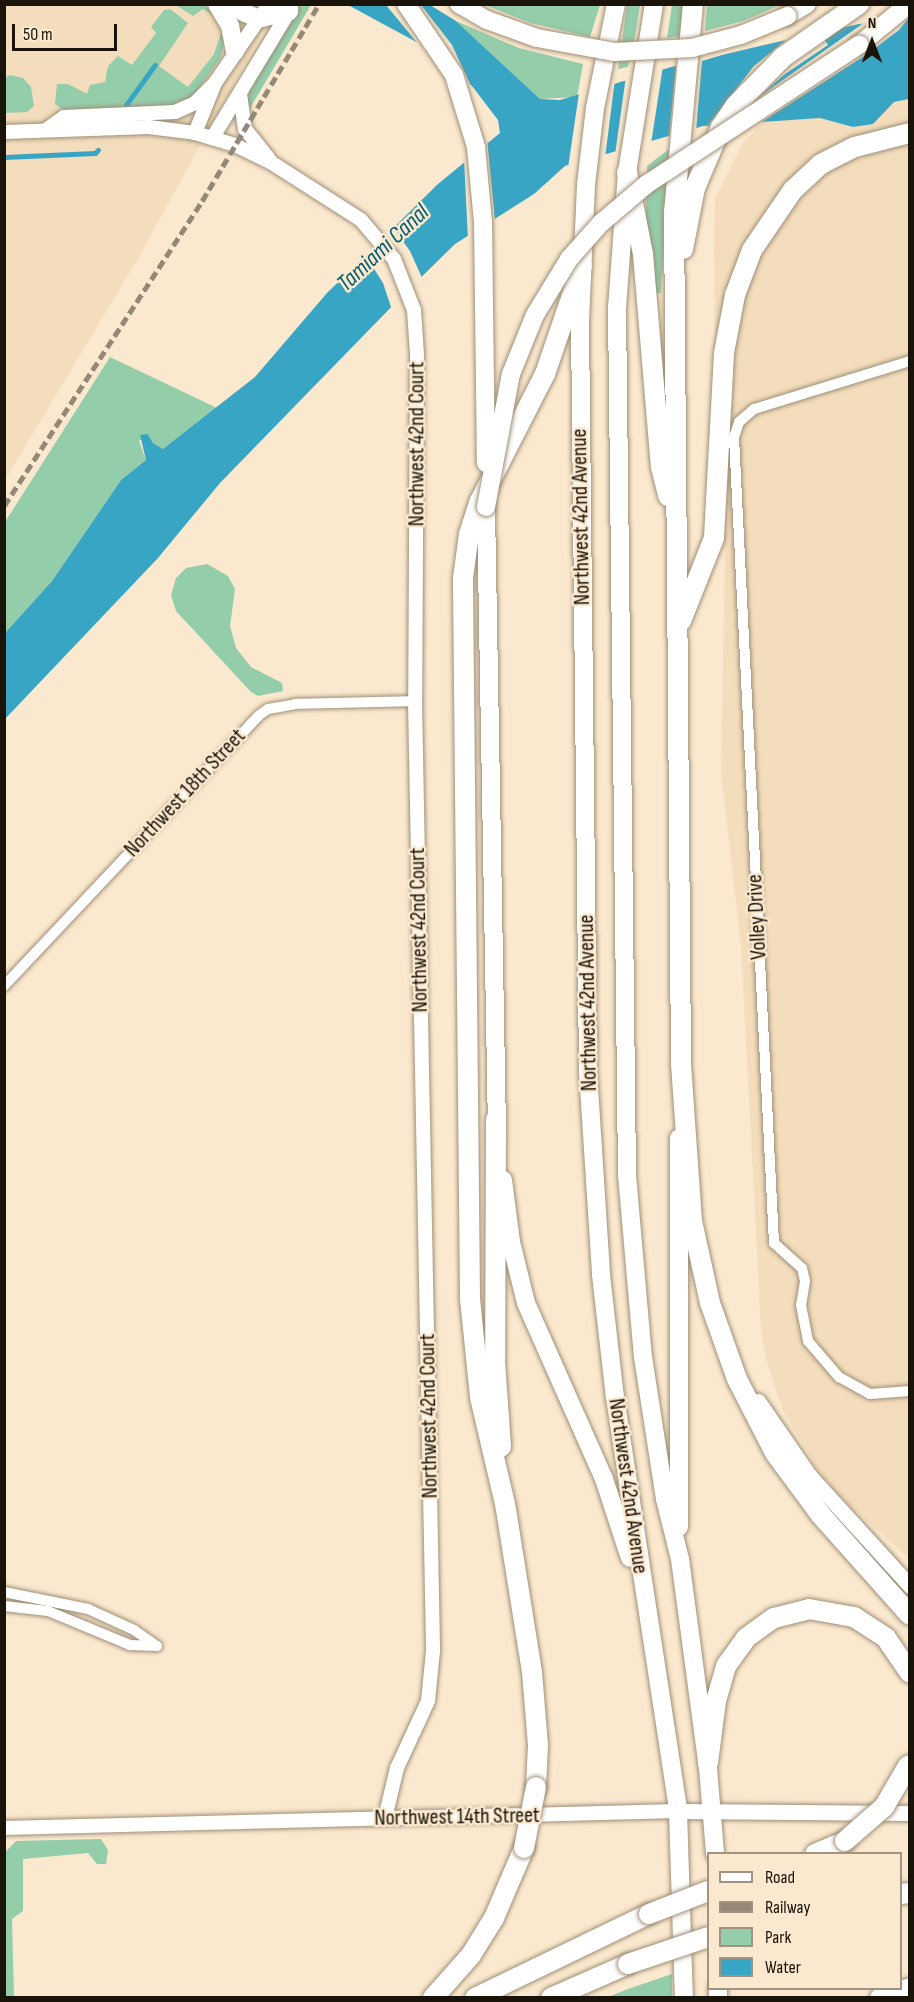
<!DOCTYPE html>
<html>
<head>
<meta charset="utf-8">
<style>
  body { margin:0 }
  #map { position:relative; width:914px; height:2002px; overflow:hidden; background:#fbe9cf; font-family:"Sofia Sans Condensed",sans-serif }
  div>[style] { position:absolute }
  .built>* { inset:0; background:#f3ddbc }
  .green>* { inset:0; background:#94cdaa }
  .water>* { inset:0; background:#39a5c4 }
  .pier>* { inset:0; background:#fbe9cf }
  .stream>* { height:4.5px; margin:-2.25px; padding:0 2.25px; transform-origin:2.25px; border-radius:2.25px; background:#39a5c4 }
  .roads { filter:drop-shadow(0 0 2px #9f8f77) drop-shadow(0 0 2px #9f8f77) }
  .minor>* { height:10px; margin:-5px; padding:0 5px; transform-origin:5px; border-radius:5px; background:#fff }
  .tertiary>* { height:14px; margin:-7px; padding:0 7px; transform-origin:7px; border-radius:7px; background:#fff }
  .secondary>* { height:15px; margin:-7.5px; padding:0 7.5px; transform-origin:7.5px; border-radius:7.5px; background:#fff }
  .primary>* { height:18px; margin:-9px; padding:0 9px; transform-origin:9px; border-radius:9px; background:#fff }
  .trunk>* { height:18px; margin:-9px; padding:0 9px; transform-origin:9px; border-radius:9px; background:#fff }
  .motorway>* { height:20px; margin:-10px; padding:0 10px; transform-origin:10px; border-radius:10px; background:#fff }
  .rail>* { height:4.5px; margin-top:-2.25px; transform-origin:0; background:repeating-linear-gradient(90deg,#958876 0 9px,transparent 0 13.5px) }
  .bridges { filter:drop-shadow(0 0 2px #9f8f77) drop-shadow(0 0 2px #9f8f77) }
  .trunk-bridge>* { height:18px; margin:-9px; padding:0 9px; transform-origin:9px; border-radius:9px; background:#fff }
  .motorway-bridge>* { height:20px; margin:-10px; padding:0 10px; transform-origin:10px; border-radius:10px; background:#fff }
  span { translate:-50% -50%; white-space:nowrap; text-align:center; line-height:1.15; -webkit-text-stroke:5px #fbe9cf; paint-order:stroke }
  .street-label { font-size:22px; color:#19130a }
  .water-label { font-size:24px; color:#005d72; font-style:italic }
  .frame { position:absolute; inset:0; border:6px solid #19130a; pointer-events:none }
  .legend { position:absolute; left:707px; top:1852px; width:195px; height:138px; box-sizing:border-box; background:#fbe9cf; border:2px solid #a19380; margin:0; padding:8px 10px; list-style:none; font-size:18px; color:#19130a }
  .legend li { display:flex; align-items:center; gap:12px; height:30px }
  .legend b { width:30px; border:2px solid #a19380 }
  .north { position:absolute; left:842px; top:12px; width:60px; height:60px; -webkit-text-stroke:4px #fbe9cf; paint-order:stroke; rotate:0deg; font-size:16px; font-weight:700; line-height:24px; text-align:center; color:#19130a }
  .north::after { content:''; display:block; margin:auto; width:21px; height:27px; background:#19130a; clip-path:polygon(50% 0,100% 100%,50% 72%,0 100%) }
  .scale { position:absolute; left:12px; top:24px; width:105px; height:27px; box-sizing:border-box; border:3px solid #19130a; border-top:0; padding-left:8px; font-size:18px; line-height:21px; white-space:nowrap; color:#19130a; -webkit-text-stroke:4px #fbe9cf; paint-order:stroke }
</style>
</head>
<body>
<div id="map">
  <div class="built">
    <div style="clip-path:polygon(5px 5px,277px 5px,139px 257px,5px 480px)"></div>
    <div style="clip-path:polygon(909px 99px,909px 1558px,842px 1499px,817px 1468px,783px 1411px,766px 1359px,761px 1329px,741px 947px,721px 772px,725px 553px,716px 499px,714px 236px,715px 198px,742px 144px,764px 121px,820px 118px,853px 127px,872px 124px,894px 102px)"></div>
  </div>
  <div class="green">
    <div style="clip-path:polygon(176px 5px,204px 5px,220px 18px,226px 33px,221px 57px,193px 97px,179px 105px,65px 111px,55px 104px,57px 84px,68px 84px,87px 94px,90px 85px,105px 82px,108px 66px,118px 56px,132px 65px,156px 33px,151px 27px,164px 10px,170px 9px,188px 23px,159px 66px,188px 87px,214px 54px,222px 30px,217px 18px,203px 9px,193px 16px)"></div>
    <div style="clip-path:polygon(298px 5px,311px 5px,246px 115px,249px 90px)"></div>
    <div style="clip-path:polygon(542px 5px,600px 5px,590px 37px,531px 23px,485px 5px)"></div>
    <div style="clip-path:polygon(627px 5px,640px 5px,635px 37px,628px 67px,618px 69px)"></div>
    <div style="clip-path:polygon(672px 5px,683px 5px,680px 36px,667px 38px)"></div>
    <div style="clip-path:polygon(707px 5px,707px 4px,780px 5px,743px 21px,705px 31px)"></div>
    <div style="clip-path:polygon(456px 21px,519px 48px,583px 64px,577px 97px,540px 99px)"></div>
    <div style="clip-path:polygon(10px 75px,23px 78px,31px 87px,34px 106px,27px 112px,5px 113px,5px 78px)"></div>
    <div style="clip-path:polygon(669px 149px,661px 293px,653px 293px,646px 218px,647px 166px)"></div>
    <div style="clip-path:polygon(110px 357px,217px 408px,163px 449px,153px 443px,148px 434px,139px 441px,146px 460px,121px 480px,52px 581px,5px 633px,5px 522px)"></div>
    <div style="clip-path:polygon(207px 564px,228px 576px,235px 589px,230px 626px,236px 648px,251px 667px,282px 683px,283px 691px,258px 696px,251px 692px,176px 611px,171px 595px,176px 578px,186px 568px)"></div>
    <div style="clip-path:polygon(101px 1839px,108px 1850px,106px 1864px,97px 1864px,88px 1853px,23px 1859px,23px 1911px,12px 1919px,14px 1997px,5px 1997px,5px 1852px,16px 1841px)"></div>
    <div style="clip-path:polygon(672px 1974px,672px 1997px,608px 1997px,628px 1989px)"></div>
  </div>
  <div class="water">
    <div style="clip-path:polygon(348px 5px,430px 5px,456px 21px,540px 99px,560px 100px,671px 67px,773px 43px,859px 24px,909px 19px,909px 99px,894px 102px,873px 124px,853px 127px,820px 118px,703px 126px,565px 166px,534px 194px,455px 244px,400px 298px,220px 483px,158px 558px,5px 719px,5px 633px,52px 581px,121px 480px,146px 460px,140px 435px,148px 434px,153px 443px,163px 449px,255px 377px,327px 293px,438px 184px,500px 133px,498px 120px,472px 86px,422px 45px)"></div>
  </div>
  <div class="pier">
    <div style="clip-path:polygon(386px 5px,421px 5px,452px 45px,475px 95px,424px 51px)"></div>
    <div style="clip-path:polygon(910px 16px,899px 30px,867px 54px,757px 125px,715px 128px,709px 124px,754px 66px,791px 36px,818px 30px,828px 45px,785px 74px,756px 99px,868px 20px)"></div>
    <div style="clip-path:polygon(758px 44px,702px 61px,696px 131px,669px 139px,676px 65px,664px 66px)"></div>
    <div style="clip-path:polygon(663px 66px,651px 144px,615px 155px,626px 76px)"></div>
    <div style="clip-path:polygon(615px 79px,605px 158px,568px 168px,579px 93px)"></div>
    <div style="clip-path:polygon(487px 139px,495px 221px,468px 239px,464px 159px)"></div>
    <div style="clip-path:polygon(392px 226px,410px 251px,423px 280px,392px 310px,383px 283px,364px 253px)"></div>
  </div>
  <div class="stream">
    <div style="left:126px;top:105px;width:49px;rotate:-54.1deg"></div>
    <div style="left:4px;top:157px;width:91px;rotate:-2.5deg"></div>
    <div style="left:95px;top:153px;width:4px;rotate:-45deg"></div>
  </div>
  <div class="roads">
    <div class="minor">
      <div style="left:910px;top:361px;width:163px;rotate:162.9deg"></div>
      <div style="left:754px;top:409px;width:20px;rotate:139deg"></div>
      <div style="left:739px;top:422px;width:16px;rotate:108deg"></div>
      <div style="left:734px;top:437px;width:807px;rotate:87.16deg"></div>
      <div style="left:774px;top:1243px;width:38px;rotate:42deg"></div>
      <div style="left:802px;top:1268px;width:13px;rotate:77deg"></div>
      <div style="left:805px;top:1281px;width:24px;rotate:99deg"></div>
      <div style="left:801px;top:1305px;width:37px;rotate:79deg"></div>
      <div style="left:808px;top:1341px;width:48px;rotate:49.3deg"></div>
      <div style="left:839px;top:1377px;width:35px;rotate:29deg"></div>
      <div style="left:870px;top:1394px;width:40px;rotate:-4.3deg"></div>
      <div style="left:4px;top:986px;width:371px;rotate:-46.7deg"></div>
      <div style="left:258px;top:716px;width:12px;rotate:-35deg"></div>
      <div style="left:268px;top:709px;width:27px;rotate:-10deg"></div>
      <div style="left:295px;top:704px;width:120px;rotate:-1.4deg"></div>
      <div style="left:4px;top:1592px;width:86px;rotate:11.4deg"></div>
      <div style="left:88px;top:1609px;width:51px;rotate:24.5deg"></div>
      <div style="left:134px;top:1630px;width:28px;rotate:35deg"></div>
      <div style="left:4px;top:1606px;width:44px;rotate:6.5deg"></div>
      <div style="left:48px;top:1611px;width:89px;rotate:22.5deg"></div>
      <div style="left:130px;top:1645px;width:27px;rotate:2deg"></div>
    </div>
    <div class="tertiary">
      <div style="left:240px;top:94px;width:35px;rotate:82deg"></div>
      <div style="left:245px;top:129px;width:38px;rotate:51deg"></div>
      <div style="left:46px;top:130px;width:22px;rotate:-36deg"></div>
      <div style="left:64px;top:117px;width:111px;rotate:-2.6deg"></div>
      <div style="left:175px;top:112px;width:22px;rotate:-24deg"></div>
      <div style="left:195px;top:103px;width:28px;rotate:-45deg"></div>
      <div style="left:4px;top:132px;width:145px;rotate:-2deg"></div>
      <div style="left:149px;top:127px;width:46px;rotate:7.4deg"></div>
      <div style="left:195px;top:133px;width:42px;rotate:16.7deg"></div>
      <div style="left:235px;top:145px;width:41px;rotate:25.9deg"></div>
      <div style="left:272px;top:163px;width:106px;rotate:32.6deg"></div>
      <div style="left:361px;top:220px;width:51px;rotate:49.8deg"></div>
      <div style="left:394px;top:259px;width:55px;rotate:68.6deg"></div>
      <div style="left:414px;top:310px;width:44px;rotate:86.1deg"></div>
      <div style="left:417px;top:354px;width:347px;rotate:90.3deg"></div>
      <div style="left:415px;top:701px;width:950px;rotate:88.91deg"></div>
      <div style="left:433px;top:1651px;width:50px;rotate:95.7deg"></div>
      <div style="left:428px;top:1701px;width:74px;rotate:114.8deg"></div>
      <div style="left:397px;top:1768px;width:51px;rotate:103.5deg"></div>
      <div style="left:195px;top:133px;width:54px;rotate:-68.2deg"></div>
      <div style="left:215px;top:83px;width:96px;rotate:-55.6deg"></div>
      <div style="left:213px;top:137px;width:151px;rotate:-58.8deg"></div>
      <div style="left:4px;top:1828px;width:674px;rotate:-1.44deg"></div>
    </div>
    <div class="secondary">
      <div style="left:758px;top:1401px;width:90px;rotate:55.4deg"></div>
      <div style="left:809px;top:1475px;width:150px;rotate:47.7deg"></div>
      <div style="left:678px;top:1811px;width:232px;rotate:0.5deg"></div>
    </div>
    <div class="primary">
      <div style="left:217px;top:4px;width:26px;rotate:59deg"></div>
      <div style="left:230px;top:26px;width:26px;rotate:79deg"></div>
      <div style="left:225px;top:4px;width:36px;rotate:24deg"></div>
      <div style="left:258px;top:19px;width:32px;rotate:-14deg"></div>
    </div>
    <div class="trunk">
      <div style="left:616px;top:4px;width:106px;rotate:101.4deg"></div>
      <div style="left:595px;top:108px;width:78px;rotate:96.7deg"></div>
      <div style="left:586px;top:185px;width:136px;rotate:92.5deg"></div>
      <div style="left:580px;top:321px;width:751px;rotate:89.39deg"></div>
      <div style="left:588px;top:1072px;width:203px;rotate:86.3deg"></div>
      <div style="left:601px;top:1275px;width:123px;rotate:83.5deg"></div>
      <div style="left:615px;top:1397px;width:419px;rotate:81.3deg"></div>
      <div style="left:678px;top:1811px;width:187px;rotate:88.2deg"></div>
      <div style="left:654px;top:4px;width:170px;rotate:99.1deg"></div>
      <div style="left:627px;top:172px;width:135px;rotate:94.2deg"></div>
      <div style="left:617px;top:307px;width:868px;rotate:89.34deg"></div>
      <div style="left:627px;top:1175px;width:183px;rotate:85deg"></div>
      <div style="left:643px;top:1357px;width:144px;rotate:81.2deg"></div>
      <div style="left:665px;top:1499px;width:62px;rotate:76deg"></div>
      <div style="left:680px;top:1559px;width:211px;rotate:82.4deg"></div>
      <div style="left:708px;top:1768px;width:86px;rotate:85.3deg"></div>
      <div style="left:787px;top:16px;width:23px;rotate:-31deg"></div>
      <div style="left:859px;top:45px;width:65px;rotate:-39.4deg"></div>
      <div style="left:486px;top:507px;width:625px;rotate:88.99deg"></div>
      <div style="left:679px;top:1138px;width:389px;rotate:90deg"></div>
      <div style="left:503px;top:1180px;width:63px;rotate:82.6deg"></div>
      <div style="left:511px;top:1242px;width:63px;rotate:76.2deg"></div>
      <div style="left:526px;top:1303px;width:193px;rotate:66.1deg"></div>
      <div style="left:604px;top:1479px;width:83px;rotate:71.8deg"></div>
      <div style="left:718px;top:1988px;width:10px;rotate:90deg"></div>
    </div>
    <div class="motorway">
      <div style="left:693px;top:4px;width:208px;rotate:95.2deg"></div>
      <div style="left:674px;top:211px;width:853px;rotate:89.53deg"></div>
      <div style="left:681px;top:1064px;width:157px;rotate:86deg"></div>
      <div style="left:692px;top:1221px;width:84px;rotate:77.6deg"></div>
      <div style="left:710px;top:1303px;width:81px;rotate:70.4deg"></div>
      <div style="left:737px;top:1379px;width:83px;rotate:62.8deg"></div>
      <div style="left:775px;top:1453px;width:76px;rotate:53.6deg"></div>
      <div style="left:820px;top:1514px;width:135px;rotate:48.3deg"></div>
      <div style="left:627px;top:172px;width:84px;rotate:79deg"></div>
      <div style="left:643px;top:254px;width:214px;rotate:85.2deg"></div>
      <div style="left:661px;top:467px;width:30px;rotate:76deg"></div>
      <div style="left:683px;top:249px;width:62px;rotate:-78.9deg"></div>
      <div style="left:695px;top:188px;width:66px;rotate:-66.9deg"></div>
      <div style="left:721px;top:127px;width:25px;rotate:-56deg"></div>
      <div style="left:735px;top:106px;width:69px;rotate:-45.6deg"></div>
      <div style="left:783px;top:57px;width:93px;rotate:-34.9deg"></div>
      <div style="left:681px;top:621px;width:89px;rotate:-68.3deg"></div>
      <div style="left:714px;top:538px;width:185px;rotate:-86.9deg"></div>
      <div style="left:724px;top:353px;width:59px;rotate:-79.3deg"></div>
      <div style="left:735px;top:295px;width:48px;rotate:-69.3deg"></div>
      <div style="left:752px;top:250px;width:73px;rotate:-55.7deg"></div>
      <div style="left:793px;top:190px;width:38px;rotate:-43deg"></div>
      <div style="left:821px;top:164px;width:38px;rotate:-27deg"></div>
      <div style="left:855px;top:147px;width:57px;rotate:-14.3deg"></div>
      <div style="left:496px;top:1119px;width:242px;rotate:90.2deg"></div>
      <div style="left:495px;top:1361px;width:86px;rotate:86deg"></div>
      <div style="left:708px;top:1763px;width:63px;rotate:-82.6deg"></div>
      <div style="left:716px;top:1701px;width:36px;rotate:-74deg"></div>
      <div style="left:726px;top:1666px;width:34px;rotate:-54deg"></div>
      <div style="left:746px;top:1638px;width:34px;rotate:-36deg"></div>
      <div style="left:774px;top:1618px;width:36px;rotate:-14deg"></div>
      <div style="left:809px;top:1609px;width:46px;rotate:10.1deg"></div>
      <div style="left:854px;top:1617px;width:38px;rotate:33deg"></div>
      <div style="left:886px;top:1638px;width:42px;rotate:55.6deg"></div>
      <div style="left:536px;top:1787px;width:42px;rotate:-87.3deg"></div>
      <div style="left:538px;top:1745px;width:73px;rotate:-94.7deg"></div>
      <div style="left:532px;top:1672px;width:170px;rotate:-99.1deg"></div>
      <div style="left:505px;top:1504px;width:110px;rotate:-103.2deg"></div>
      <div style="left:480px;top:1397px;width:99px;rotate:-95.8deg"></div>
      <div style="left:470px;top:1299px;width:721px;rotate:-90.56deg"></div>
      <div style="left:463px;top:578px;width:44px;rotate:-82.2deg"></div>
      <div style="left:469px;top:534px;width:35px;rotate:-72deg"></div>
      <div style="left:480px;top:501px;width:143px;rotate:-62.9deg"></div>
      <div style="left:545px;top:374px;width:114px;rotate:-71.1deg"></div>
      <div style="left:815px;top:1854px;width:33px;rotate:-23deg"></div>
      <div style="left:900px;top:1894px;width:10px;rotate:-6deg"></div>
      <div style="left:433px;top:1998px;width:57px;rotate:-48.5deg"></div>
      <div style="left:471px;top:1955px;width:44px;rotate:-58.1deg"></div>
      <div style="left:494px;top:1918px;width:76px;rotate:-66.8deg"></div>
      <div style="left:475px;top:1998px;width:193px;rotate:-25.8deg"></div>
      <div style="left:551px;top:1998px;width:84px;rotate:-23.8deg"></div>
      <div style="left:880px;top:1998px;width:32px;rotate:-18deg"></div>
    </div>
  </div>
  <div class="rail">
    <div style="left:4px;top:506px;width:364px;rotate:-57deg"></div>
    <div style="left:202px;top:201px;width:229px;rotate:-59.3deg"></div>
  </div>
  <div class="bridges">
    <div class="trunk-bridge">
      <div style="left:406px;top:4px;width:86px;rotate:55.9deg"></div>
      <div style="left:454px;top:75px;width:75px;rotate:73deg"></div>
      <div style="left:476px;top:147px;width:75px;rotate:84.7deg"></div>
      <div style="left:483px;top:222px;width:241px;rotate:89.3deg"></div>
      <div style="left:459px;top:4px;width:32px;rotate:30deg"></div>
      <div style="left:487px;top:20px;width:53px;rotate:19.8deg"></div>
      <div style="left:537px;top:38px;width:78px;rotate:10.3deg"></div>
      <div style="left:614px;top:52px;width:78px;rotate:-2.9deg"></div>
      <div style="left:692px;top:48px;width:51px;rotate:-14.9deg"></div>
      <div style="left:741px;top:35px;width:50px;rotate:-22.4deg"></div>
      <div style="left:486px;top:507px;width:135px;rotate:-79.4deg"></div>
      <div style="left:511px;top:374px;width:64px;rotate:-67.9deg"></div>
      <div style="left:535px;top:315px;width:66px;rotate:-58.7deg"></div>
      <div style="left:569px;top:259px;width:48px;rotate:-48.4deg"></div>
      <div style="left:601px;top:223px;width:60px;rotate:-40.3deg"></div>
      <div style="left:647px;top:184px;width:254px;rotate:-33.3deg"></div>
    </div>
    <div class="motorway-bridge">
      <div style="left:845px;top:1841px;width:52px;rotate:-41.1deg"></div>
      <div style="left:884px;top:1807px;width:48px;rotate:-59.7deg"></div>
      <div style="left:524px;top:1848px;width:62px;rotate:-78.9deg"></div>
      <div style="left:649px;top:1914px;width:63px;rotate:-21.3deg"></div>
      <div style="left:628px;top:1964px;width:84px;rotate:-18.6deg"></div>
    </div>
  </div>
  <div class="street-label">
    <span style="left:417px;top:444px;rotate:-90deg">Northwest 42nd Court</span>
    <span style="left:581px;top:517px;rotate:-91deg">Northwest 42nd Avenue</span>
    <span style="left:185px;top:793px;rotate:-47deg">Northwest 18th Street</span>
    <span style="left:757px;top:917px;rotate:-93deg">Volley Drive</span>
    <span style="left:419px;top:930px;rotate:-91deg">Northwest 42nd Court</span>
    <span style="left:588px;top:1003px;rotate:-91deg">Northwest 42nd Avenue</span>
    <span style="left:429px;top:1416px;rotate:-91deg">Northwest 42nd Court</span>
    <span style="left:628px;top:1486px;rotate:82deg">Northwest 42nd Avenue</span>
    <span style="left:457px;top:1817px;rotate:-1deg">Northwest 14th Street</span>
  </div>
  <div class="water-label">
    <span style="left:383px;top:248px;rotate:-43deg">Tamiami Canal</span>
  </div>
  <div class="frame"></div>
  <ul class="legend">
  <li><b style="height:8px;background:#fff"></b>Road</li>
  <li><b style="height:8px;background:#958876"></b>Railway</li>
  <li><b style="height:16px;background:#94cdaa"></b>Park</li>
  <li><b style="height:16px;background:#39a5c4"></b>Water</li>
  </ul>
  <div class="north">N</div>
  <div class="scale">50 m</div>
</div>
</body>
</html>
